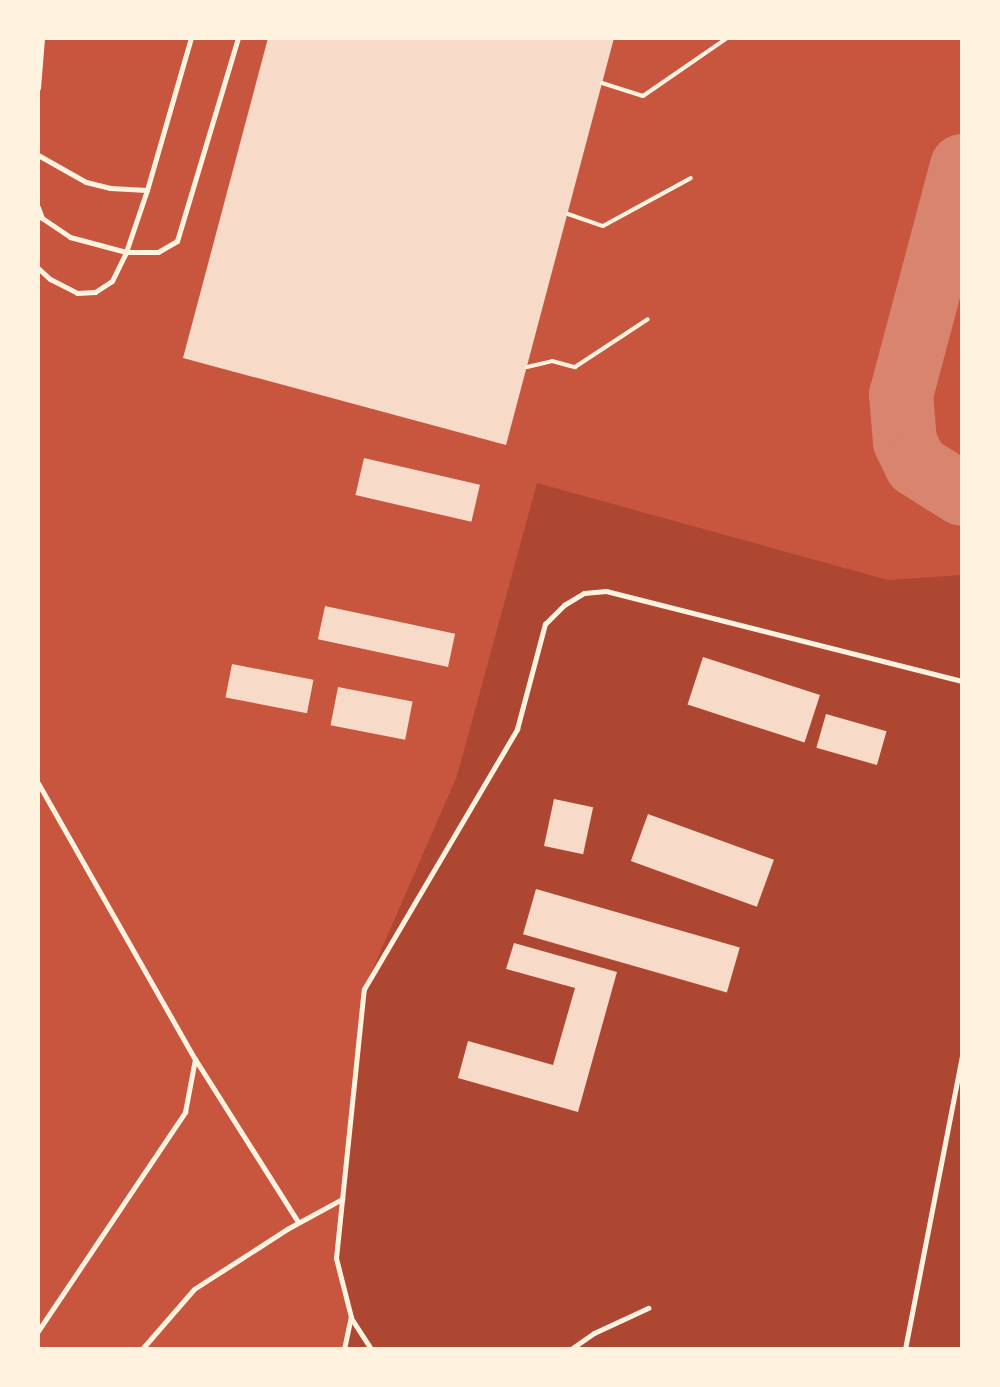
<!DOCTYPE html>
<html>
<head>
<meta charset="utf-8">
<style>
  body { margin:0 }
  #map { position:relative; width:1000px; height:1387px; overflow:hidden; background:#c8553d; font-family:Manrope,sans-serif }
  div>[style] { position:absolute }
  .green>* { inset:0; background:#ae4732 }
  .taxiway>* { height:64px; margin:-32px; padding:0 32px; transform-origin:32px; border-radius:32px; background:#d8846e }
  .building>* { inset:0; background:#f7dbc8; transform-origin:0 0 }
  .path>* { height:4px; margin:-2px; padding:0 2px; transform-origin:2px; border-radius:2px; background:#fff3e0 }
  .service>* { height:5px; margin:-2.5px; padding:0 2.5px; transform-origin:2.5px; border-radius:2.5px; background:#fff3e0 }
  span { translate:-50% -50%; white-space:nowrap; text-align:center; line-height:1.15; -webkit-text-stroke:7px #fff3e0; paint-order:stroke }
  .frame { position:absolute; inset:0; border:40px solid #fff3e0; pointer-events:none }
</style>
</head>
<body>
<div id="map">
  <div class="green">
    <div style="clip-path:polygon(537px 483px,888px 580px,962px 575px,962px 1349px,344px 1349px,351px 1317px,336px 1258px,364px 989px,457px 776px)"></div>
  </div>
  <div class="taxiway">
    <div style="left:962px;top:166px;width:237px;rotate:104.9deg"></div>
    <div style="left:901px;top:395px;width:47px;rotate:85.1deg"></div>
    <div style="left:905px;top:442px;width:25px;rotate:64deg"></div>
    <div style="left:916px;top:465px;width:54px;rotate:32.2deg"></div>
  </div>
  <div class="building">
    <div style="clip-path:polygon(268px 38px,614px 38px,506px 445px,183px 358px)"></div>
    <div style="left:364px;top:458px;width:119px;height:38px;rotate:13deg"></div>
    <div style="left:325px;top:606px;width:133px;height:34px;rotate:12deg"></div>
    <div style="left:703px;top:657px;width:123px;height:50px;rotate:18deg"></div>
    <div style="left:232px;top:664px;width:83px;height:34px;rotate:11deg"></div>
    <div style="left:338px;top:687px;width:76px;height:39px;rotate:11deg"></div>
    <div style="left:826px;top:714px;width:63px;height:35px;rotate:16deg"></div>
    <div style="left:554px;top:799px;width:40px;height:48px;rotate:12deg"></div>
    <div style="left:648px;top:814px;width:134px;height:50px;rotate:20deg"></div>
    <div style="left:536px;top:889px;width:212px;height:47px;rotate:16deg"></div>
    <div style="clip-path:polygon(514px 943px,617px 972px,578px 1112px,458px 1078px,468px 1041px,553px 1065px,575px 988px,506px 969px)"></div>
  </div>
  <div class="path">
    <div style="left:602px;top:83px;width:43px;rotate:17.6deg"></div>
    <div style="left:643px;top:96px;width:102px;rotate:-34.6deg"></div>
    <div style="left:568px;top:214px;width:37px;rotate:19deg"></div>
    <div style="left:603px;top:226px;width:100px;rotate:-28.6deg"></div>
    <div style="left:527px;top:367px;width:26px;rotate:-13deg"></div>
    <div style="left:552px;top:361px;width:24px;rotate:15deg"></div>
    <div style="left:575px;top:367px;width:87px;rotate:-33.3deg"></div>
  </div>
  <div class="service">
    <div style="left:38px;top:88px;width:50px;rotate:-85.4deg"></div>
    <div style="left:38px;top:155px;width:55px;rotate:29.4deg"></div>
    <div style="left:86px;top:182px;width:25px;rotate:14deg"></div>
    <div style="left:110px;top:188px;width:37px;rotate:3deg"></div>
    <div style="left:147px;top:190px;width:158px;rotate:-73.9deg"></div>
    <div style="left:38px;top:207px;width:12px;rotate:70deg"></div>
    <div style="left:42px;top:218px;width:34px;rotate:34deg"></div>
    <div style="left:70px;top:237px;width:58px;rotate:15deg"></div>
    <div style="left:126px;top:252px;width:32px"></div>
    <div style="left:158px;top:252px;width:22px;rotate:-30deg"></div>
    <div style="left:177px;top:241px;width:212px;rotate:-73.3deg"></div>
    <div style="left:38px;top:268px;width:16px;rotate:43deg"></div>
    <div style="left:50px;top:279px;width:30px;rotate:27deg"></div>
    <div style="left:77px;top:293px;width:18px;rotate:-3deg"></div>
    <div style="left:95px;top:292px;width:20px;rotate:-33deg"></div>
    <div style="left:112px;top:281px;width:32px;rotate:-64deg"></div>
    <div style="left:126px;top:252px;width:65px;rotate:-71.3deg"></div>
    <div style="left:38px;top:783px;width:318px;rotate:60.4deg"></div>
    <div style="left:195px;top:1059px;width:193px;rotate:57.7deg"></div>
    <div style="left:351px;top:1318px;width:37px;rotate:57deg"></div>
    <div style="left:38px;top:1331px;width:264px;rotate:-56.1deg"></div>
    <div style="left:185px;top:1112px;width:54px;rotate:-79.3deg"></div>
    <div style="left:142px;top:1349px;width:79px;rotate:-49.1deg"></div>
    <div style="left:194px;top:1289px;width:111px;rotate:-32.8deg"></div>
    <div style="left:287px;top:1229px;width:63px;rotate:-28.6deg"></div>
    <div style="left:344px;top:1349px;width:33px;rotate:-78deg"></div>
    <div style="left:351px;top:1317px;width:61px;rotate:-104.3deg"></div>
    <div style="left:336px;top:1258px;width:270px;rotate:-84.1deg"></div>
    <div style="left:364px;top:989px;width:302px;rotate:-59.5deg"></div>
    <div style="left:517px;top:729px;width:109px;rotate:-75.1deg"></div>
    <div style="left:545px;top:624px;width:27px;rotate:-45deg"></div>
    <div style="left:564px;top:605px;width:23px;rotate:-31deg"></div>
    <div style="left:584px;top:593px;width:22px;rotate:-5deg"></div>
    <div style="left:606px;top:591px;width:367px;rotate:14.2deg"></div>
    <div style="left:571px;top:1349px;width:28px;rotate:-35deg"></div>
    <div style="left:594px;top:1333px;width:60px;rotate:-24.8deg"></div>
    <div style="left:905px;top:1349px;width:299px;rotate:-79deg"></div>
  </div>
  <div class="frame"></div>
</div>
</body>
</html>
